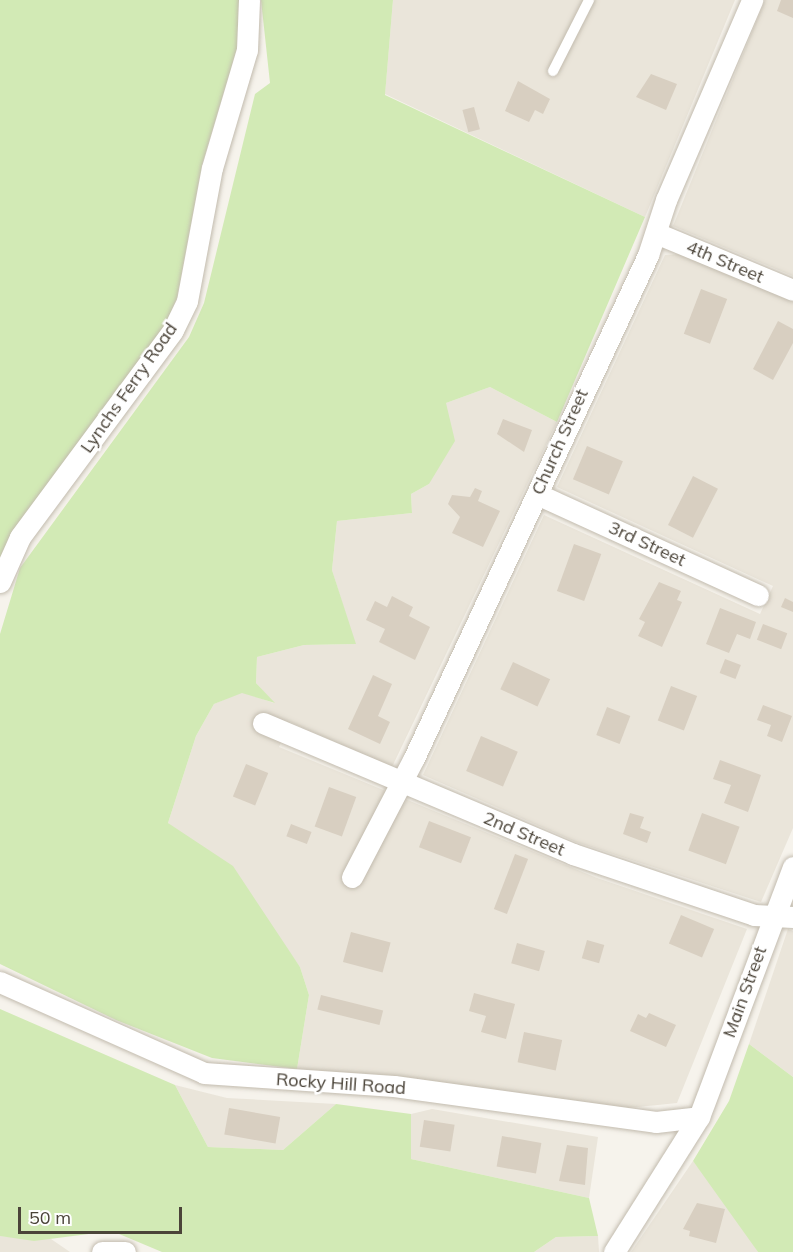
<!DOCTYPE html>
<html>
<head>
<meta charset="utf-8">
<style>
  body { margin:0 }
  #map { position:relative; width:793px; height:1252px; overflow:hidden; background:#f6f3ec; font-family:Mulish,sans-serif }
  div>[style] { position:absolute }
  .residential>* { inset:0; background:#eae5da }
  .green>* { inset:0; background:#d2eab5 }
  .building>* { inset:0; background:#d8cfc1; transform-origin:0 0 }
  .roads { filter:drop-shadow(0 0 2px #c2bbae) drop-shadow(0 0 2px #c2bbae) }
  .lane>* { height:10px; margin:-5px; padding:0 5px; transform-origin:5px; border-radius:5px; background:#fff }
  .street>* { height:21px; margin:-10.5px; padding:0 10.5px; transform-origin:10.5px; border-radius:10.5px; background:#fff }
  span { translate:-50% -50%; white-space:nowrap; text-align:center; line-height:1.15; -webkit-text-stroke:5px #fff; paint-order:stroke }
  .street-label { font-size:18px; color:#4b4439 }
  .scale { position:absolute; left:18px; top:1207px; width:164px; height:27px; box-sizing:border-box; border:3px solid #4b4439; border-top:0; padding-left:8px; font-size:18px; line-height:21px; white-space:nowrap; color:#4b4439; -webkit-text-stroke:4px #fff; paint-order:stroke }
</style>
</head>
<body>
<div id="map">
  <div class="residential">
    <div style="clip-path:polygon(393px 0,735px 0,645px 217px,385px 94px)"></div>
    <div style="clip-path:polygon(765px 0,793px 0,793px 276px,673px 226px)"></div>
    <div style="clip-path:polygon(681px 254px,793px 301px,793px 828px,761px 902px,576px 842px,423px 775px,544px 515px,760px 614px,773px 586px,557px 487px,665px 255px)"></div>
    <div style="clip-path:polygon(490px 387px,557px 422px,392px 767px,290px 722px,279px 747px,597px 878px,747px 929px,677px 1103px,628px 1108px,396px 1076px,297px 1069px,309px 995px,300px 967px,268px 922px,168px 823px,196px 736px,214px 704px,242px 692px,274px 703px,256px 683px,257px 657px,304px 645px,355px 644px,332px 570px,337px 521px,412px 513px,411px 494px,429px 484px,446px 403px)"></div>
    <div style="clip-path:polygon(788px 929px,793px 931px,793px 1077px,749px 1044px)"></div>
    <div style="clip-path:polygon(175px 1085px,227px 1098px,336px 1104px,283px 1150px,208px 1147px)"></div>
    <div style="clip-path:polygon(432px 1109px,598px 1137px,589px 1198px,411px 1159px,411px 1114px)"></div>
    <div style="clip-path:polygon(693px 1161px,729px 1205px,758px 1252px,631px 1252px)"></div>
    <div style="clip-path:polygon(0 1236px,51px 1239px,70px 1252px,0 1252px)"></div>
    <div style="clip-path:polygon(598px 1236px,599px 1252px,534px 1252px,556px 1237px)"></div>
  </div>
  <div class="green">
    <div style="clip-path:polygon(0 0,239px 0,237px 48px,202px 165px,177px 298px,165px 325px,0 557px)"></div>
    <div style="clip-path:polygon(261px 0,393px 0,385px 95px,645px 217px,557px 422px,490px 387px,446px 403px,455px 441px,429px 484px,411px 494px,412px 513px,337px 521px,332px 570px,356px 644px,304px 645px,257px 657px,256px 683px,275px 703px,242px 693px,214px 704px,196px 736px,168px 823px,233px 866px,300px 967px,309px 995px,297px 1069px,212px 1058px,116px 1020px,0 964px,0 634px,20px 568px,189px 337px,204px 303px,255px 94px,270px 83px)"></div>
    <div style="clip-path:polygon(0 1009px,175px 1085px,208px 1147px,283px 1150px,336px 1104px,411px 1114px,411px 1159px,589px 1198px,598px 1236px,556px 1237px,534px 1252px,162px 1252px,112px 1231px,34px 1241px,0 1236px)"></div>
    <div style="clip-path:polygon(749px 1044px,793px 1077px,793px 1252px,758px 1252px,693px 1161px,729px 1101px)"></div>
  </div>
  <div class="building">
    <div style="clip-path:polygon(781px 0,793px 0,793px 18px,777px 11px)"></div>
    <div style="clip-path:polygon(651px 74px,677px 84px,666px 110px,636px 97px)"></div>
    <div style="clip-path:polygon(518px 81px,550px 99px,543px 114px,535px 110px,529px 122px,505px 111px)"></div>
    <div style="left:474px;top:107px;width:23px;height:12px;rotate:75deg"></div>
    <div style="left:701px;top:289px;width:28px;height:48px;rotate:21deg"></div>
    <div style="clip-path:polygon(778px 321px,793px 329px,793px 343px,773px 380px,753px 369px)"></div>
    <div style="clip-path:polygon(503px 419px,532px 430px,524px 452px,497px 434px)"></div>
    <div style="left:587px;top:446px;width:39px;height:36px;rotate:23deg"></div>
    <div style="left:693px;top:476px;width:28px;height:55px;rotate:27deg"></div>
    <div style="clip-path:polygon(475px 488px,482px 491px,478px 501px,500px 511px,483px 547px,452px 533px,460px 517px,448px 504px,452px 495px,470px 497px)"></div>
    <div style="left:574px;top:544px;width:29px;height:50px;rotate:20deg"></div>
    <div style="clip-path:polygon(659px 582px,681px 591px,677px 600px,682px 602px,662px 647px,638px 636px,645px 622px,639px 619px)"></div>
    <div style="clip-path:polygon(392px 596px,413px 607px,409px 616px,430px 627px,415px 660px,379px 642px,385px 629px,366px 620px,375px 601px,387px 607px)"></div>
    <div style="clip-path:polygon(785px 598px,793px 602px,793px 612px,781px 607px)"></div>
    <div style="clip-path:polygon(720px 608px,756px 622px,750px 639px,737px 634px,729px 653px,706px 644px)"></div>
    <div style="left:763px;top:624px;width:26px;height:17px;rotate:21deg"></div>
    <div style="left:725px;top:659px;width:17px;height:15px;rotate:21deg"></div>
    <div style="left:513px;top:662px;width:41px;height:30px;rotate:25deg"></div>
    <div style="clip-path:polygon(373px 675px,392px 684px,378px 716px,390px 722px,380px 744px,348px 729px)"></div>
    <div style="left:671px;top:686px;width:28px;height:37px;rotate:21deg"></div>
    <div style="clip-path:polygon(763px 705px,792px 716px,782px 742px,767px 736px,771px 725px,757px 720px)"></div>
    <div style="left:607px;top:707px;width:25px;height:30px;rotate:21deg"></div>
    <div style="left:481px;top:736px;width:40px;height:38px;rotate:23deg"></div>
    <div style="clip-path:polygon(720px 760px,761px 775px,748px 812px,724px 803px,731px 785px,713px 779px)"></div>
    <div style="left:246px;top:764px;width:24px;height:35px;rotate:22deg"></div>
    <div style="left:329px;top:787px;width:29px;height:42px;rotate:20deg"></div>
    <div style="clip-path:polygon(630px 813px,644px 817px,640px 828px,651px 832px,647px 843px,623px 834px)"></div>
    <div style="left:702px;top:813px;width:40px;height:40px;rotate:20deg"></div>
    <div style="left:429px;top:821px;width:45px;height:28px;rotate:21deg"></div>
    <div style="left:291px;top:824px;width:22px;height:13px;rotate:21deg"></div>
    <div style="left:515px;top:854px;width:14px;height:59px;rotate:21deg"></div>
    <div style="left:681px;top:915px;width:36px;height:31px;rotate:23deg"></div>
    <div style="left:351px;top:932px;width:41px;height:31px;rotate:15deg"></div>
    <div style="left:587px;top:940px;width:18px;height:19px;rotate:16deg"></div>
    <div style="left:517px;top:943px;width:29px;height:21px;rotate:16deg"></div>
    <div style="clip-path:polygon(474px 993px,515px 1004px,506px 1039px,481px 1032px,486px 1016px,469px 1011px)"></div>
    <div style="left:321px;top:995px;width:64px;height:15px;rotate:14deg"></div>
    <div style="clip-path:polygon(649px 1013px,676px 1025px,666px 1047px,630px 1031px,638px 1014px,646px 1018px)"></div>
    <div style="left:524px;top:1032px;width:39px;height:31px;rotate:12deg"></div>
    <div style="left:229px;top:1108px;width:52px;height:27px;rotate:10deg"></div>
    <div style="left:424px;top:1120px;width:31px;height:27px;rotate:9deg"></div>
    <div style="left:502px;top:1136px;width:40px;height:31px;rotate:10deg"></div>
    <div style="clip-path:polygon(567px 1145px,588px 1148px,585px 1185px,559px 1181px)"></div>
    <div style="clip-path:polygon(697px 1203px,725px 1209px,716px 1243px,689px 1236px,690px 1231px,683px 1229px)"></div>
  </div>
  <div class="roads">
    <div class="lane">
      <div style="left:553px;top:71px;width:80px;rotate:-63.1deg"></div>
    </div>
    <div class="street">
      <div style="left:656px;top:233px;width:148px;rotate:22.6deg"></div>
      <div style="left:537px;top:494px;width:243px;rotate:24.6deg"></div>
      <div style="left:0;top:582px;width:49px;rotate:-66deg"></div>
      <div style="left:20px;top:537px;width:257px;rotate:-53.5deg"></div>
      <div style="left:173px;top:330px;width:32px;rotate:-64deg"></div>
      <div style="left:187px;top:301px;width:135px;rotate:-79.4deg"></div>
      <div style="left:212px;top:168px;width:123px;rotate:-73.5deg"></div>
      <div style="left:247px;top:50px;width:50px;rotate:-87.7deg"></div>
      <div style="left:263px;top:723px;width:337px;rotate:22.9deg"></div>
      <div style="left:573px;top:854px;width:191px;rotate:18.6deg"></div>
      <div style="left:754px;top:915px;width:39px;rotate:3deg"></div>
      <div style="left:352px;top:877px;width:134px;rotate:-62.5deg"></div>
      <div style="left:414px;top:758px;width:555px;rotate:-65.05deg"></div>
      <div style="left:648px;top:255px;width:58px;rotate:-71.9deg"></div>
      <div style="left:666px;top:200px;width:218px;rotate:-66.7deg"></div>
      <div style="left:0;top:982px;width:223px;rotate:24deg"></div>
      <div style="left:204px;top:1073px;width:190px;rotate:3.9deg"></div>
      <div style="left:394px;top:1086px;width:264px;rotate:7.8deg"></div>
      <div style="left:656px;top:1122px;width:43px;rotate:-6.6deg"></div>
      <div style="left:102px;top:1252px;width:23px"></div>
      <div style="left:614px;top:1252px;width:160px;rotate:-57.8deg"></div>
      <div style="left:699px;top:1117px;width:267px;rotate:-69.4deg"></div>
    </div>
  </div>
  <div class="street-label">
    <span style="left:725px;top:262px;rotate:23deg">4th Street</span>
    <span style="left:129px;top:388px;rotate:-55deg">Lynchs Ferry Road</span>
    <span style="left:560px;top:442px;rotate:-66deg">Church Street</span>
    <span style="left:647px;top:544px;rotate:25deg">3rd Street</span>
    <span style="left:524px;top:834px;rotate:23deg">2nd Street</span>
    <span style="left:745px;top:992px;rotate:-70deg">Main Street</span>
    <span style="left:341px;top:1084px;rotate:4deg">Rocky Hill Road</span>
  </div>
  <div class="scale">50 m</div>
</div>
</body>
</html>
